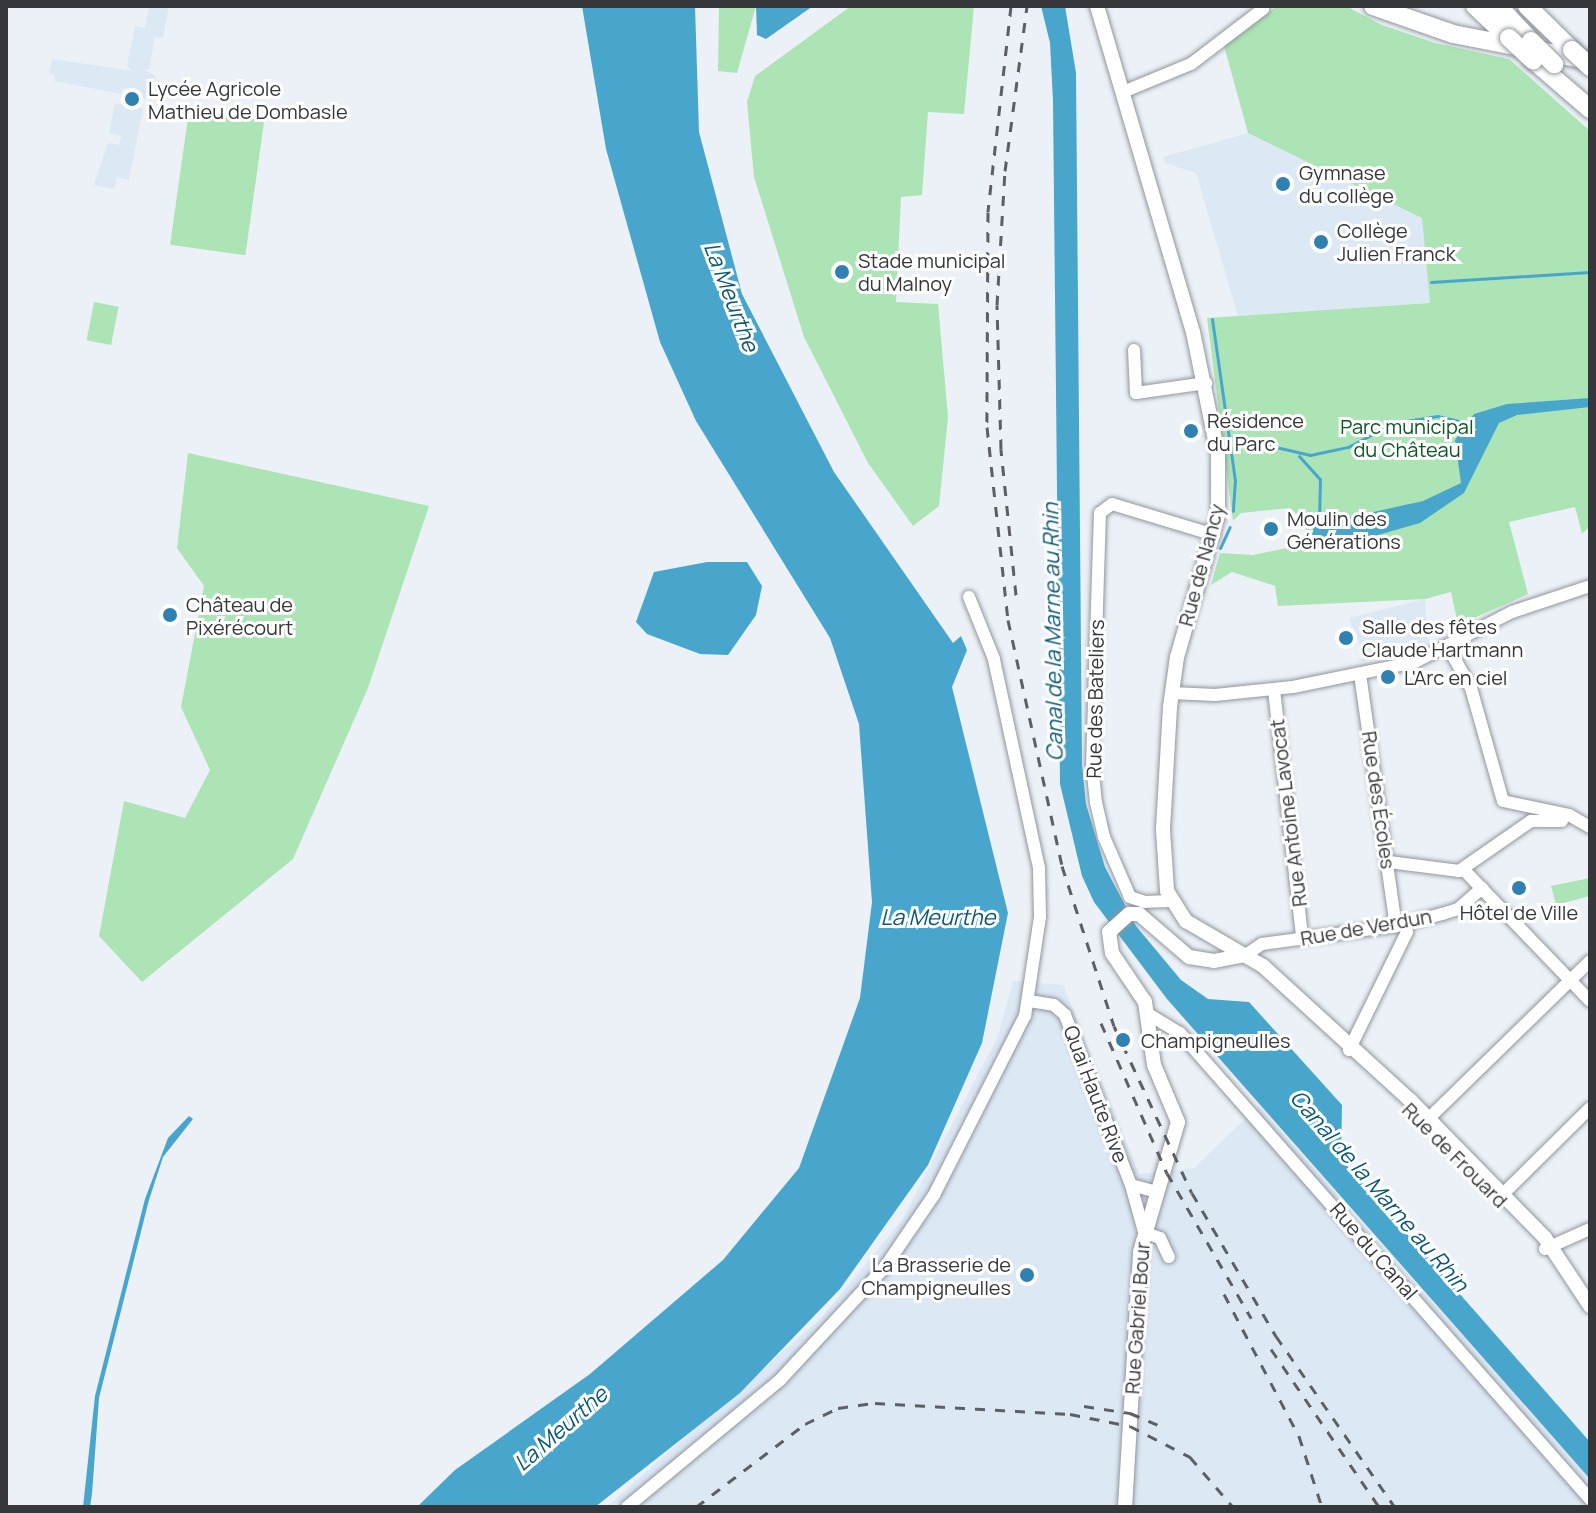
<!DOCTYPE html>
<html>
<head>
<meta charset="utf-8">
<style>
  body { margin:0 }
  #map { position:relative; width:1596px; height:1513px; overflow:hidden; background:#ebf1f7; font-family:Manrope,sans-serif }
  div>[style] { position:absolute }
  .built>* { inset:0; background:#dce8f4 }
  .green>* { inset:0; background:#ade4b5; transform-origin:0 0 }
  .water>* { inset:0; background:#48a6cd }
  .stream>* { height:3px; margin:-1.5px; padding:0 1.5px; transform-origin:1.5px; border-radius:1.5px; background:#48a6cd }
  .roads { filter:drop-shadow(0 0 2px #91969d) drop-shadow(0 0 2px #91969d) }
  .minor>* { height:12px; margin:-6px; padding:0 6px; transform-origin:6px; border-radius:6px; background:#fff }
  .major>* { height:14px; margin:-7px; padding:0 7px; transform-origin:7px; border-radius:7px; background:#fff }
  .highway>* { height:18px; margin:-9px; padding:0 9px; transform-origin:9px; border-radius:9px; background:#fff }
  .rail>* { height:3px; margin-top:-1.5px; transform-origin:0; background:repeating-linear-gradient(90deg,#5d5f63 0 10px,transparent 0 20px) }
  .bridges { filter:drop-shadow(0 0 2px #91969d) drop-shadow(0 0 2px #91969d) }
  .highway-bridge>* { height:18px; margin:-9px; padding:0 9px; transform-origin:9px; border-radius:9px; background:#fff }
  .dots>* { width:22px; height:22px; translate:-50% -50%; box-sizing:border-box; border:4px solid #fff; border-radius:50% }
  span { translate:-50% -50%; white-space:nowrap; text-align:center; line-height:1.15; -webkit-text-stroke:6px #fff; paint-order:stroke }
  .poi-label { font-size:20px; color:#35373a }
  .left { translate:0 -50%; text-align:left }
  .right { translate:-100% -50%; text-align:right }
  .park-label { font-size:20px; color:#0b5623 }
  .street-label { font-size:20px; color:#35373a }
  .water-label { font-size:22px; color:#0a5873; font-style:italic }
  .frame { position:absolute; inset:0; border:8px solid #35373a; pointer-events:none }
</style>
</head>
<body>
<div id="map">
  <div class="built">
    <div style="clip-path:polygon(149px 6px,169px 6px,163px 38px,155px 37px,149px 70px,143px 69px,156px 76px,152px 100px,137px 98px,135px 107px,143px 109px,129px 180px,117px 177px,114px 189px,94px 185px,108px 143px,119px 145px,121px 136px,109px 133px,115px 103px,126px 105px,129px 90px,123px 88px,122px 94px,54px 81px,55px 75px,49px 73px,52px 59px,133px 71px,127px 66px,135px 26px,145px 28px)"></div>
    <div style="clip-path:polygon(1248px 133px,1423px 218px,1430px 303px,1238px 316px,1196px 173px,1165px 163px,1163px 157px)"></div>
    <div style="clip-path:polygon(1425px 599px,1429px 648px,1358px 662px,1364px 655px,1349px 618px)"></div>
    <div style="clip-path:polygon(1013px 981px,1063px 985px,1139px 1174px,1194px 1168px,1259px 1106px,1590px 1479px,1590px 1507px,606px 1507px,821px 1318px,902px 1220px,998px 1036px)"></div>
  </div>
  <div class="green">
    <div style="clip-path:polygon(719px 6px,756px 6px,737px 73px,718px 71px)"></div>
    <div style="clip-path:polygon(851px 6px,974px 6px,964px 114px,928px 112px,922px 195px,901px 197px,896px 302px,938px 304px,948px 417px,939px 506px,913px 526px,868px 463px,804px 337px,754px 177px,747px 102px,755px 76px)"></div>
    <div style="clip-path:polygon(1277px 6px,1346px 6px,1382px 25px,1435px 43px,1509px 59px,1590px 131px,1590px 526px,1582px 534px,1575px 507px,1509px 522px,1528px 594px,1458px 625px,1451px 592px,1425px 599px,1278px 606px,1275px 586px,1232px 572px,1211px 585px,1220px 553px,1253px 555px,1301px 545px,1307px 538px,1304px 521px,1290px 508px,1241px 513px,1233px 521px,1207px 318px,1430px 303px,1422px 218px,1248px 133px,1224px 46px)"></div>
    <div style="left:189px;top:110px;width:76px;height:136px;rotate:8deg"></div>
    <div style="left:94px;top:302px;width:25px;height:39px;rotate:11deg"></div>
    <div style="clip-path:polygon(188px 453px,429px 506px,368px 688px,293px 859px,142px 982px,99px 936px,124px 801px,185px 818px,210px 770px,181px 707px,204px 586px,177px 548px)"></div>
    <div style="clip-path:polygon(1590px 878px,1590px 896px,1556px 905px,1551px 886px)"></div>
  </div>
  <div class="water">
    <div style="clip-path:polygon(582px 6px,695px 6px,699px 132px,742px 294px,834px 472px,953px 643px,961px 636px,967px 650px,952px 687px,1008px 913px,982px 1043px,928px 1165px,840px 1289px,740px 1393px,595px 1507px,417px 1507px,455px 1470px,590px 1374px,723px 1260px,799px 1168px,860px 998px,872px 902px,859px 724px,830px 638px,696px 421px,660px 342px,606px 149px)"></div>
    <div style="clip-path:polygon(756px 6px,813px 6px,766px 39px,757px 35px)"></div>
    <div style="clip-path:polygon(1041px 6px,1065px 6px,1076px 73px,1082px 764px,1086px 804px,1105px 867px,1136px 926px,1181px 980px,1208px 999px,1249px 1002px,1342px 1105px,1341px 1159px,1590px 1442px,1590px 1479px,1167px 999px,1094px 902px,1082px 876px,1060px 784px,1053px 101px,1050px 43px)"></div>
    <div style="clip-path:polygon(1590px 398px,1590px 407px,1517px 415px,1499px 423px,1464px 493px,1420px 523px,1364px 539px,1310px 546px,1314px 525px,1423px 501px,1461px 483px,1455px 440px,1474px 414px,1507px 404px)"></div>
    <div style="clip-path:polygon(707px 562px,747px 562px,762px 586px,756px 615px,728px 655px,700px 654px,647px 634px,636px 622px,654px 572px)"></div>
    <div style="clip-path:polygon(189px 1116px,193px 1119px,163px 1157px,149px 1200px,99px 1398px,92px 1494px,90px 1507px,83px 1507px,95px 1396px,145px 1199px,168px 1138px)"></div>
  </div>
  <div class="stream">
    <div style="left:1431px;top:282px;width:159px;rotate:-3.6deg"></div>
    <div style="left:1212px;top:319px;width:163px;rotate:81.9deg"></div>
    <div style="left:1235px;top:480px;width:31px;rotate:94deg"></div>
    <div style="left:1242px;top:439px;width:70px;rotate:13.2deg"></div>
    <div style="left:1310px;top:455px;width:39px;rotate:-12deg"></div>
    <div style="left:1348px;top:447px;width:52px;rotate:-27.6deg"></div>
    <div style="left:1394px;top:423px;width:44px;rotate:-9.2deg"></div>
    <div style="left:1437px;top:416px;width:31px;rotate:13deg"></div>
    <div style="left:1299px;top:456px;width:31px;rotate:48deg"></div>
    <div style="left:1320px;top:479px;width:44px;rotate:91.3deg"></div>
    <div style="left:1220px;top:548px;width:23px;rotate:-65deg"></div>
  </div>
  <div class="roads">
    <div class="minor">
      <div style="left:1123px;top:92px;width:74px;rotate:-22.4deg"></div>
      <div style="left:1191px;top:64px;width:91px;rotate:-37.4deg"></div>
      <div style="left:1134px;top:350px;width:43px;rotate:87.3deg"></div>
      <div style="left:1136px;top:393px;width:71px;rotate:-8.1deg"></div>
      <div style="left:1448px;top:647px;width:47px;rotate:60.7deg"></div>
      <div style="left:1471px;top:688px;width:117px;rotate:74.2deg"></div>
      <div style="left:1503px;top:801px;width:67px;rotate:12deg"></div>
      <div style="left:1569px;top:815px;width:24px;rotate:30deg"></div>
      <div style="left:1360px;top:674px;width:255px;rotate:81.9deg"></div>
      <div style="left:1274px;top:690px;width:249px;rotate:83.5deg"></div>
      <div style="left:1172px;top:693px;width:43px;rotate:2.7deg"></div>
      <div style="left:1215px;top:695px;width:78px;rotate:-5.9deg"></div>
      <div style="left:1293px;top:687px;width:125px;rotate:-11.6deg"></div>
      <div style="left:1415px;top:662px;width:109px;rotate:-27.3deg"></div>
      <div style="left:1512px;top:612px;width:82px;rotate:-18.4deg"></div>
      <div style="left:1389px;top:862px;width:71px;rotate:7.3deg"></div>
      <div style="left:1459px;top:871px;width:88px;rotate:-34.8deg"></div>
      <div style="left:1531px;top:821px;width:31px"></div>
      <div style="left:1464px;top:870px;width:182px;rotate:46.1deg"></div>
      <div style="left:1170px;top:901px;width:25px;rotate:178deg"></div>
      <div style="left:1145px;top:902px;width:16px;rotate:-162deg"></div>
      <div style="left:1130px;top:897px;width:65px;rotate:-113.4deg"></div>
      <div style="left:1104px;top:837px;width:35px;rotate:-103deg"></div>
      <div style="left:1096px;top:803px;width:37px;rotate:-96deg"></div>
      <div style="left:1092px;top:766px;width:253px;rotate:-88.2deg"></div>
      <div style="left:1100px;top:513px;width:15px;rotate:-37deg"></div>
      <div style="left:1112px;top:504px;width:107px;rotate:16.9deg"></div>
      <div style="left:1246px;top:955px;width:19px;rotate:-35deg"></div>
      <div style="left:1262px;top:944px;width:135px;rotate:-7.7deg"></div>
      <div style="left:1396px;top:926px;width:48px;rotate:-14.6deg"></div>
      <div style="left:1442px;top:914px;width:17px;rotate:-17deg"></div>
      <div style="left:1458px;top:909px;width:32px;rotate:-41deg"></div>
      <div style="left:1029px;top:1001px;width:25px;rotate:9deg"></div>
      <div style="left:1054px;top:1005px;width:15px;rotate:42deg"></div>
      <div style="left:1065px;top:1015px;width:182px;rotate:68.8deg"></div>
      <div style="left:1131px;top:1185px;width:49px;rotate:74.5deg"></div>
      <div style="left:1144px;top:1232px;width:17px;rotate:21deg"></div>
      <div style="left:1160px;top:1238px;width:21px;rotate:65deg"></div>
      <div style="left:1148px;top:1014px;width:37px;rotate:31deg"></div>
      <div style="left:1180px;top:1033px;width:621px;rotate:48.66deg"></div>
      <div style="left:1349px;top:1050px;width:131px;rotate:-63.8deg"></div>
      <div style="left:1407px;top:932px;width:10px;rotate:-101deg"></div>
      <div style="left:1424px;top:1123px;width:232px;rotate:-44.3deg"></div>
      <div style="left:1131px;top:1185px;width:27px;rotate:15deg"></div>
      <div style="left:1499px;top:1198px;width:128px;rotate:-44.7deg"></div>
      <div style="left:1545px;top:1249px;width:49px;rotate:-24deg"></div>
      <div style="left:627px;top:1507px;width:199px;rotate:-39.7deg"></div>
      <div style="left:780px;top:1380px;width:154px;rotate:-47.1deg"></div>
      <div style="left:885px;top:1267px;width:87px;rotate:-55.8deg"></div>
      <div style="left:934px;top:1195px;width:201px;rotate:-63.1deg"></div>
      <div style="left:1025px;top:1016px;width:100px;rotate:-81.4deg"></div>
      <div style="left:1040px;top:917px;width:49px;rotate:-91.2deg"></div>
      <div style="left:1039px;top:868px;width:214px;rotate:-102.2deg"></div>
      <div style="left:994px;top:659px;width:67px;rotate:-112deg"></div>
    </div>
    <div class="major">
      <div style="left:1097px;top:6px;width:340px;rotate:73.6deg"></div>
      <div style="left:1193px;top:332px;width:126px;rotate:78.5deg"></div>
      <div style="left:1218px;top:455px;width:60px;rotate:90deg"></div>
      <div style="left:1218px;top:515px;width:148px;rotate:106.1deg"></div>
      <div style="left:1177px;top:657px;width:50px;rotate:98deg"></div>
      <div style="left:1170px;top:707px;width:123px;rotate:93.3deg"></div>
      <div style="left:1163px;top:830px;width:61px;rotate:86.2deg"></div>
      <div style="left:1167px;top:891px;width:36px;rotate:58deg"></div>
      <div style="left:1186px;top:921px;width:89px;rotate:30.3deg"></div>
      <div style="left:1263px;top:966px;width:199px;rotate:42.4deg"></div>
      <div style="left:1410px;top:1100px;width:193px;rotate:45.6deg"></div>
      <div style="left:1545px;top:1238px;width:82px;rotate:56.5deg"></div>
      <div style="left:1125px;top:1507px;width:255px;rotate:-86.6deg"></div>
      <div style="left:1140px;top:1252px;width:135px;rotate:-73.7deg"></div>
      <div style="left:1178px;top:1122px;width:62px;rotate:-112.8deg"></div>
      <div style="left:1154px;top:1065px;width:64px;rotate:-98.1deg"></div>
      <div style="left:1145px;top:1002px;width:59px;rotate:-124deg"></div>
      <div style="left:1112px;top:953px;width:21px;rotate:-98deg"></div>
      <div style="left:1109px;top:932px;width:27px;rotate:-42deg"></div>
      <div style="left:1129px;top:914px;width:10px"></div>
      <div style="left:1139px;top:914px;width:66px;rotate:40.7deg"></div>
      <div style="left:1189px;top:957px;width:25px;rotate:9deg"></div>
      <div style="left:1214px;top:961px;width:33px;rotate:-11deg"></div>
    </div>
    <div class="highway">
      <div style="left:1373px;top:6px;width:85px;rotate:19.3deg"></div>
      <div style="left:1453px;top:34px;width:136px;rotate:11deg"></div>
      <div style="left:1475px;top:6px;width:47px;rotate:43.3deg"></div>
      <div style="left:1498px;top:6px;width:48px;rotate:46.7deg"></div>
      <div style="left:1527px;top:6px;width:63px;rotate:44.4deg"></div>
      <div style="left:1533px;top:60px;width:75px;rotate:40.7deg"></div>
    </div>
  </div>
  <div class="rail">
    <div style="left:1011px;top:6px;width:207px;rotate:96.4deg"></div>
    <div style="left:988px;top:212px;width:215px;rotate:90.3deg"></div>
    <div style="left:987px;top:427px;width:194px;rotate:83.8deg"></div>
    <div style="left:1008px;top:620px;width:252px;rotate:77.6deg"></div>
    <div style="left:1062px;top:866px;width:168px;rotate:72deg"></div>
    <div style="left:1114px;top:1026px;width:184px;rotate:65deg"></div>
    <div style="left:1192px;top:1193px;width:166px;rotate:59.6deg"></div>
    <div style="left:1276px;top:1336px;width:208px;rotate:55.2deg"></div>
    <div style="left:1016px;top:595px;width:147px;rotate:-95.9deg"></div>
    <div style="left:1001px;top:449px;width:144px;rotate:-91.6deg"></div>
    <div style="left:997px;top:305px;width:134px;rotate:-86.6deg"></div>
    <div style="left:1005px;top:171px;width:166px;rotate:-82.4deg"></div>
    <div style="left:1101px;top:1023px;width:164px;rotate:66.3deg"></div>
    <div style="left:1167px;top:1173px;width:168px;rotate:59.9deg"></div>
    <div style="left:1224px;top:1294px;width:161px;rotate:62.2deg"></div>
    <div style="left:1299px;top:1436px;width:75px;rotate:72.1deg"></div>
    <div style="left:1271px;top:1349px;width:191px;rotate:55.6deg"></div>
    <div style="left:1084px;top:1406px;width:47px;rotate:8.7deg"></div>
    <div style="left:1130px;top:1413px;width:38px;rotate:23deg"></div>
    <div style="left:696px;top:1507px;width:137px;rotate:-37.3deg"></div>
    <div style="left:805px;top:1424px;width:37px;rotate:-26deg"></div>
    <div style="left:838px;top:1408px;width:37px;rotate:-8deg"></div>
    <div style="left:875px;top:1403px;width:195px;rotate:3.2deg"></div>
    <div style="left:1070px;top:1414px;width:61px;rotate:11.3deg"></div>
    <div style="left:1130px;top:1426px;width:68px;rotate:27.3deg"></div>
    <div style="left:1190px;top:1457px;width:66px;rotate:49.3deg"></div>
  </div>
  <div class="bridges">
    <div class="highway-bridge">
      <div style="left:1509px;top:38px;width:33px;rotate:43deg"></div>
      <div style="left:1531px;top:41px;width:33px;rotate:45deg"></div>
      <div style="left:1572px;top:50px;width:25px;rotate:43deg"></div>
    </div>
  </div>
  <div class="dots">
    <div style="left:132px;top:99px;background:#2f81b1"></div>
    <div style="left:1283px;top:184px;background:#2f81b1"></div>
    <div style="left:1321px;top:242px;background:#2f81b1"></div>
    <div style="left:842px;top:272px;background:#2f81b1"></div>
    <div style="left:1191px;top:431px;background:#2f81b1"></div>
    <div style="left:1271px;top:529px;background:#2f81b1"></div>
    <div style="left:170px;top:615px;background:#2f81b1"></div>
    <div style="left:1346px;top:638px;background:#2f81b1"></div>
    <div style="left:1388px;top:677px;background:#2f81b1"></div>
    <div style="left:1519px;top:888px;background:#2f81b1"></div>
    <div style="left:1123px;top:1040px;background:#2f81b1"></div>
    <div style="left:1027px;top:1275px;background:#2f81b1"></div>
  </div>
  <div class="poi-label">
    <span class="left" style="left:148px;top:100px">Lycée Agricole<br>Mathieu de Dombasle</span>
    <span class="left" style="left:1299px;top:184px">Gymnase<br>du collège</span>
    <span class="left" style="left:1337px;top:242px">Collège<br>Julien Franck</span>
    <span class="left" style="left:858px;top:272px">Stade municipal<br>du Malnoy</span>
    <span class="left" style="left:1207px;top:432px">Résidence<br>du Parc</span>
    <span class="left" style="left:1287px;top:530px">Moulin des<br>Générations</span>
    <span class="left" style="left:186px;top:616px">Château de<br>Pixérécourt</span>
    <span class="left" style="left:1362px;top:638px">Salle des fêtes<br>Claude Hartmann</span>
    <span class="left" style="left:1404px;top:677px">L'Arc en ciel</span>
    <span style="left:1519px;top:912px">Hôtel de Ville</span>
    <span class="left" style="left:1141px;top:1040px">Champigneulles</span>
    <span class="right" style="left:1011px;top:1276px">La Brasserie de<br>Champigneulles</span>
  </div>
  <div class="park-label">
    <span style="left:1407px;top:438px">Parc municipal<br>du Château</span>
  </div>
  <div class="street-label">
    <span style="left:1201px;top:565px;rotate:-75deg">Rue de Nancy</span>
    <span style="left:1095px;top:699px;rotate:-89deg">Rue des Bateliers</span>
    <span style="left:1379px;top:800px;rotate:82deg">Rue des Écoles</span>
    <span style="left:1288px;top:813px;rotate:-97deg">Rue Antoine Lavocat</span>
    <span style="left:1366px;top:927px;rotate:-10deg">Rue de Verdun</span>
    <span style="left:1096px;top:1094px;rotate:69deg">Quai Haute Rive</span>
    <span style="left:1455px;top:1155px;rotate:45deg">Rue de Frouard</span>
    <span style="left:1374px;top:1251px;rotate:49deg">Rue du Canal</span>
    <span style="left:1137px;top:1318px;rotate:-86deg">Rue Gabriel Bour</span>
  </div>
  <div class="water-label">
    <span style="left:731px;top:297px;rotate:69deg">La Meurthe</span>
    <span style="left:1053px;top:632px;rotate:-91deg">Canal de la Marne au Rhin</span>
    <span style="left:938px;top:918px">La Meurthe</span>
    <span style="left:1379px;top:1191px;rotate:49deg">Canal de la Marne au Rhin</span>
    <span style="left:561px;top:1429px;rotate:-41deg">La Meurthe</span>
  </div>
  <div class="frame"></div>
</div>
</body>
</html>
